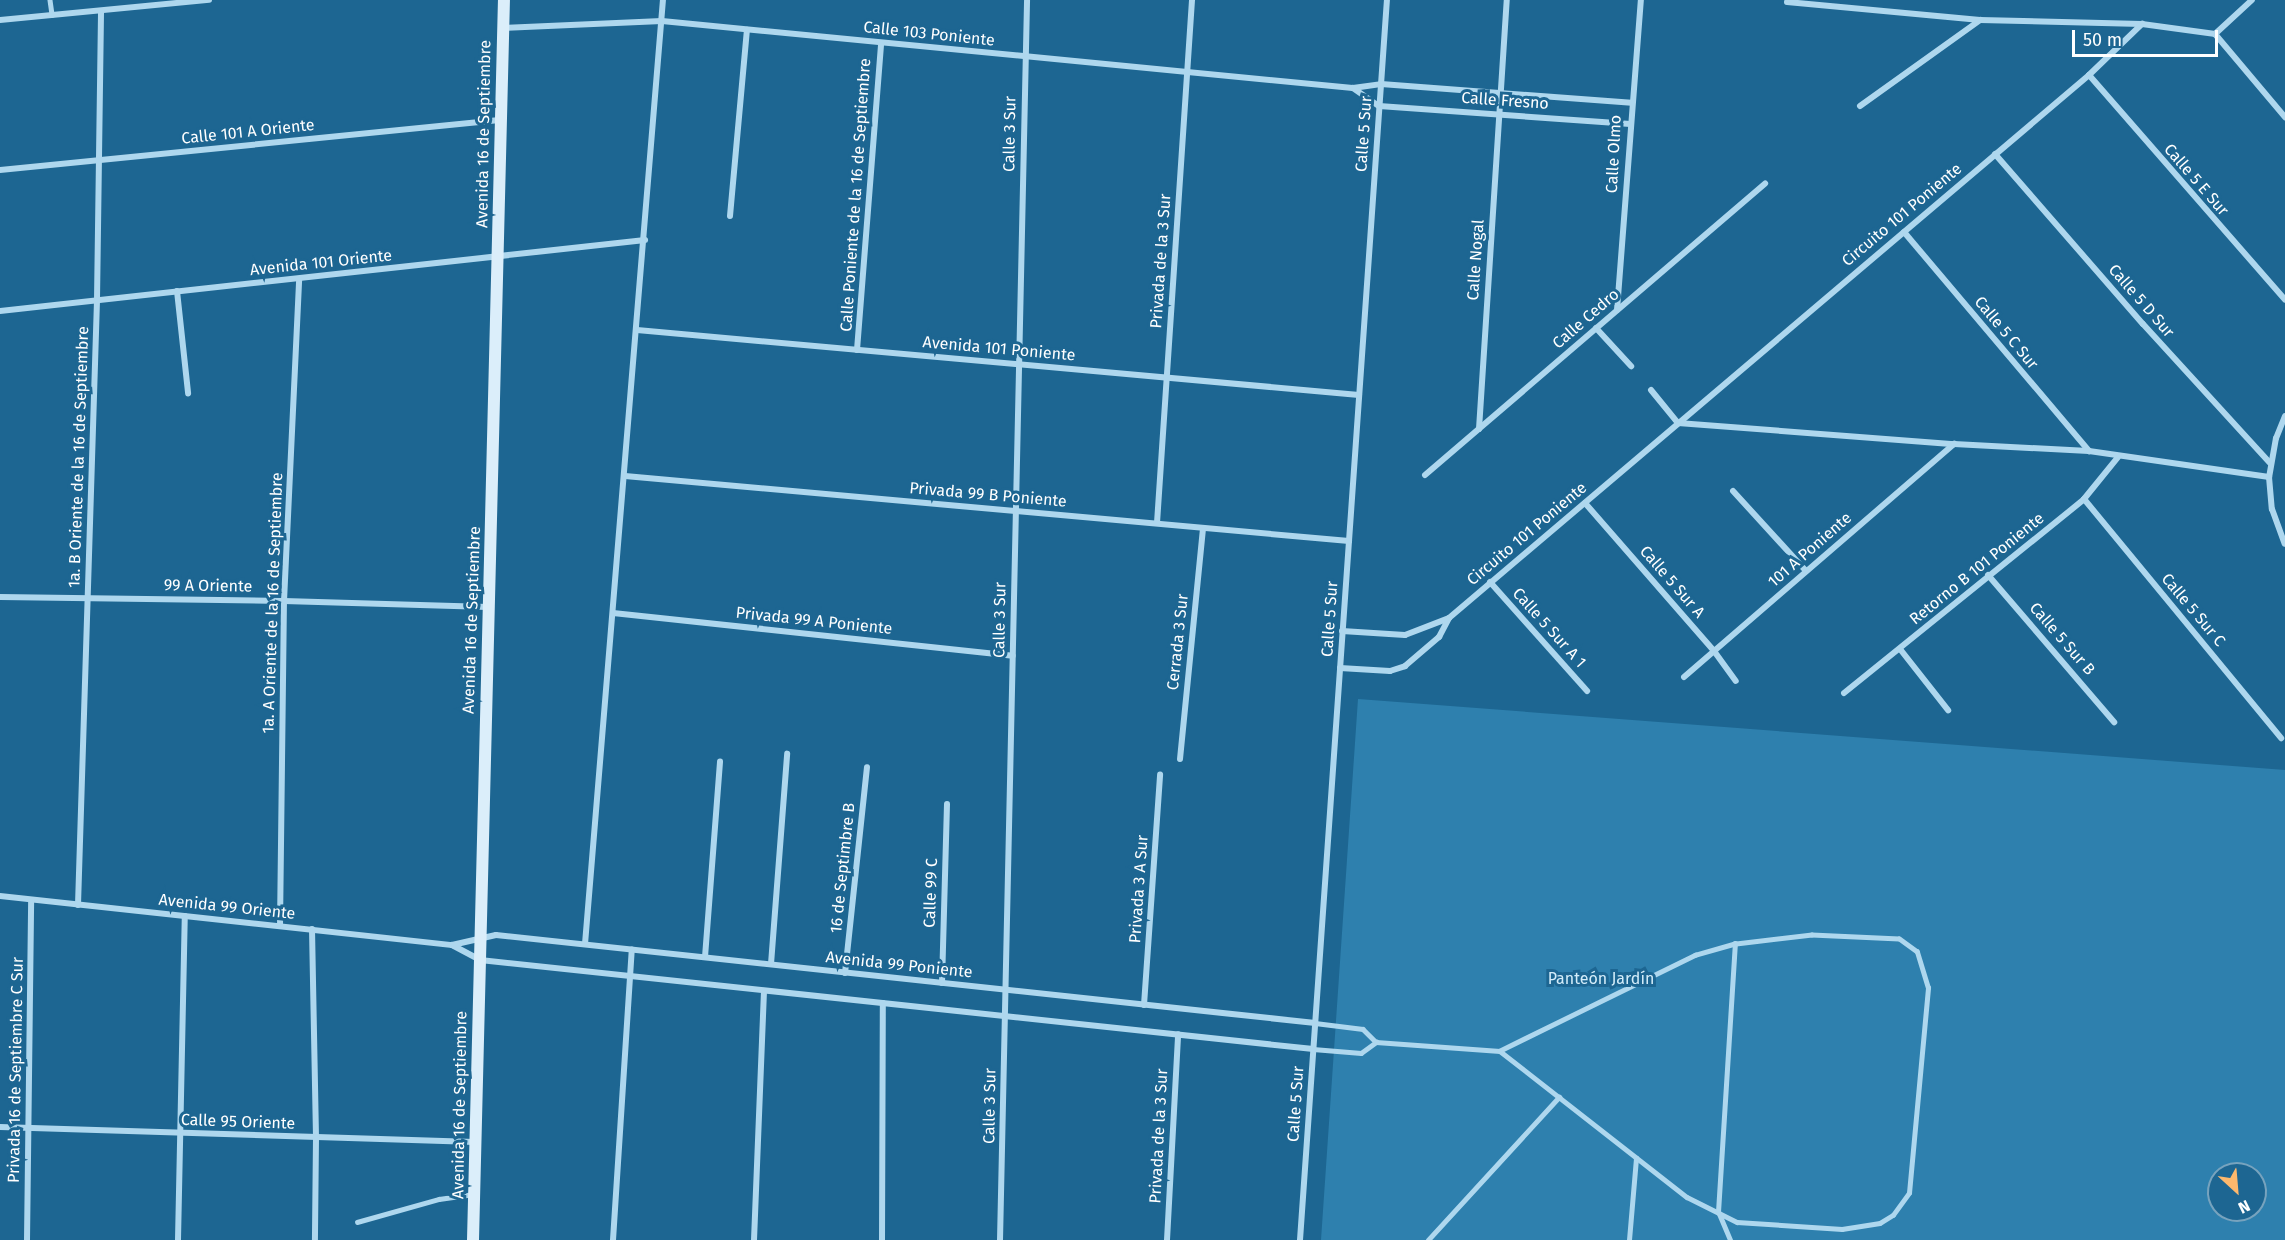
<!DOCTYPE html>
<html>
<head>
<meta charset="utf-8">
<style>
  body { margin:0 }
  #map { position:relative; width:2285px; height:1240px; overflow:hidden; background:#1d6692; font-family:"Fira Sans",sans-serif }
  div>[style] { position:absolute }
  .green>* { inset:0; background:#2e80ae }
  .service>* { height:4.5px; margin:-2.25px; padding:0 2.25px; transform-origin:2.25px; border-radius:2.25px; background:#aed7ee }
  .minor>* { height:6px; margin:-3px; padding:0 3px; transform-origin:3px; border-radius:3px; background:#aed7ee }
  .secondary>* { height:12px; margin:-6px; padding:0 6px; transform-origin:6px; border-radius:6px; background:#dbeefa }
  span { translate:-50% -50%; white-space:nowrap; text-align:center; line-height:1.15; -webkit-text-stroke:6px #1d6692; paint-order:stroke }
  .street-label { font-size:16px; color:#fff }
  .park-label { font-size:16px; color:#d4edfa }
  .north { position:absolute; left:2207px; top:1162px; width:60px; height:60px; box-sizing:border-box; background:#1d6692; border:2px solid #77a3be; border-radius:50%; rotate:154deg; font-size:16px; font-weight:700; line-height:24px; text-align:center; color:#fff }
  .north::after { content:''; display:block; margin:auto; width:21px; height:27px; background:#fdb86d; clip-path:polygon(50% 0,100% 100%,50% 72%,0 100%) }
  .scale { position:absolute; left:2072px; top:30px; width:146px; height:27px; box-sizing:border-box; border:3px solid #fff; border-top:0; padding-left:8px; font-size:18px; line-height:21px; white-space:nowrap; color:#fff; -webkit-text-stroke:4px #1d6692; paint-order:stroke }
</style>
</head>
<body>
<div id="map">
  <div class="green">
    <div style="clip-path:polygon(evenodd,1358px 699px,2285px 770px,2285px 1240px,1321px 1240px,1358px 699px,2219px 1174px,2255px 1174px,2255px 1210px,2219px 1210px,2219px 1174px)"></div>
  </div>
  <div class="service">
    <div style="left:50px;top:0;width:15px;rotate:82deg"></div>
    <div style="left:1315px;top:1023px;width:48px;rotate:7.1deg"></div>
    <div style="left:1363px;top:1029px;width:18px;rotate:45deg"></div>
    <div style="left:1313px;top:1049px;width:48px;rotate:4.8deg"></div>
    <div style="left:1361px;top:1053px;width:19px;rotate:-36deg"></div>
    <div style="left:1376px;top:1042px;width:124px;rotate:4.2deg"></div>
    <div style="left:1500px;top:1051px;width:237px;rotate:38deg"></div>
    <div style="left:1687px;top:1197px;width:56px;rotate:26.6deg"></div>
    <div style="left:1737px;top:1222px;width:105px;rotate:3.8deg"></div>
    <div style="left:1842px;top:1229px;width:38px;rotate:-9deg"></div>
    <div style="left:1880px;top:1223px;width:15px;rotate:-32deg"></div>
    <div style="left:1893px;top:1215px;width:27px;rotate:-54deg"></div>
    <div style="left:1909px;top:1193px;width:206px;rotate:-84.7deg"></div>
    <div style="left:1928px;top:988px;width:38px;rotate:-107deg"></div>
    <div style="left:1917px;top:952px;width:22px;rotate:-144deg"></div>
    <div style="left:1899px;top:939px;width:87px;rotate:-177.4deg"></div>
    <div style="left:1812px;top:935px;width:78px;rotate:173.3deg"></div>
    <div style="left:1735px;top:944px;width:41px;rotate:164.2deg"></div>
    <div style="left:1696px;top:955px;width:218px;rotate:153.9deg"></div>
    <div style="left:357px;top:1222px;width:85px;rotate:-15.7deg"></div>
    <div style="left:439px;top:1199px;width:35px;rotate:-8deg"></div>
    <div style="left:1428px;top:1240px;width:194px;rotate:-47.5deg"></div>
    <div style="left:1629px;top:1240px;width:82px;rotate:-85.1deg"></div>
    <div style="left:1730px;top:1240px;width:30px;rotate:-113deg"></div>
    <div style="left:1718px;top:1212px;width:269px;rotate:-86.4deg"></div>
  </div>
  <div class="minor">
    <div style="left:1787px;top:2px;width:194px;rotate:5.3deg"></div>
    <div style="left:1980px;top:20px;width:162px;rotate:1.4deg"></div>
    <div style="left:2142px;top:24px;width:74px;rotate:7.8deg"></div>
    <div style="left:2215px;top:34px;width:109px;rotate:49.9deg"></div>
    <div style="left:0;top:20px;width:210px;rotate:-5.5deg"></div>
    <div style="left:503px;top:28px;width:159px;rotate:-2.5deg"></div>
    <div style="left:662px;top:21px;width:694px;rotate:5.54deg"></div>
    <div style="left:1353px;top:88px;width:28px;rotate:-8deg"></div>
    <div style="left:1381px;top:84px;width:251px;rotate:4.3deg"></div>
    <div style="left:2215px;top:34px;width:50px;rotate:-42.6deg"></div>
    <div style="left:2089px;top:75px;width:298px;rotate:48.9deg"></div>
    <div style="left:1353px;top:88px;width:32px;rotate:35deg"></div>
    <div style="left:1379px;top:106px;width:252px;rotate:4.1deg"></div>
    <div style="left:1860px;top:106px;width:148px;rotate:-35.6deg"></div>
    <div style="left:1995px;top:154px;width:225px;rotate:49deg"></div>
    <div style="left:2143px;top:324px;width:188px;rotate:47.6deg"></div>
    <div style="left:0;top:170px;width:502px;rotate:-5.71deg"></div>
    <div style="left:730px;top:216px;width:187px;rotate:-84.8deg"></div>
    <div style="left:1904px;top:232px;width:287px;rotate:49.8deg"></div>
    <div style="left:177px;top:291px;width:103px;rotate:83.8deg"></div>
    <div style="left:1617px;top:310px;width:311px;rotate:-85.6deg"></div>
    <div style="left:0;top:311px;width:649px;rotate:-6.28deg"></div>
    <div style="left:1596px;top:328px;width:52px;rotate:47.4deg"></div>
    <div style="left:637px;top:330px;width:725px;rotate:5.14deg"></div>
    <div style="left:857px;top:350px;width:308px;rotate:-85.5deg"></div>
    <div style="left:1651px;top:390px;width:43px;rotate:50.7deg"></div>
    <div style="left:1678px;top:423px;width:277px;rotate:4.4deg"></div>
    <div style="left:1954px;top:444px;width:135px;rotate:3deg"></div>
    <div style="left:2089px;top:451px;width:182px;rotate:8.2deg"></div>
    <div style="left:2285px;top:416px;width:24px;rotate:112deg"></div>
    <div style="left:2276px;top:438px;width:40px;rotate:100deg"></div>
    <div style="left:2269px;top:477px;width:32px;rotate:85deg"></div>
    <div style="left:2272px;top:509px;width:37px;rotate:70deg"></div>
    <div style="left:1479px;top:429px;width:430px;rotate:-86.3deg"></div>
    <div style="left:1425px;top:475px;width:448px;rotate:-40.6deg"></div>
    <div style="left:625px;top:476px;width:727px;rotate:5.13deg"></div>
    <div style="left:1733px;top:491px;width:108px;rotate:47.6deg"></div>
    <div style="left:2084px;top:499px;width:310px;rotate:50.5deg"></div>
    <div style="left:1585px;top:503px;width:196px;rotate:48.9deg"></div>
    <div style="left:1714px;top:651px;width:37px;rotate:54deg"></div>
    <div style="left:1157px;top:523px;width:524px;rotate:-86.17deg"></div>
    <div style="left:1988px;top:575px;width:194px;rotate:49.4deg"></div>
    <div style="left:1490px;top:582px;width:146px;rotate:48.3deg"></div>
    <div style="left:0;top:597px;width:284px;rotate:0.8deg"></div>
    <div style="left:284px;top:601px;width:204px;rotate:1.7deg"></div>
    <div style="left:613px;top:613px;width:402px;rotate:6.1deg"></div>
    <div style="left:1342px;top:631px;width:63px;rotate:3.6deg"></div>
    <div style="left:1405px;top:635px;width:47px;rotate:-21.1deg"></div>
    <div style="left:1449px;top:618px;width:839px;rotate:-40.31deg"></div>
    <div style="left:2089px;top:75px;width:74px;rotate:-43.9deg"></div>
    <div style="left:1900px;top:649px;width:78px;rotate:51.8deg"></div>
    <div style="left:1340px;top:668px;width:50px;rotate:3.4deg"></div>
    <div style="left:1390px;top:671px;width:16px;rotate:-18deg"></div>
    <div style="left:1405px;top:666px;width:45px;rotate:-40.5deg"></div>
    <div style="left:1439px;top:637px;width:21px;rotate:-62deg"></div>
    <div style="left:1684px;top:677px;width:357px;rotate:-40.8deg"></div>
    <div style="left:1844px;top:693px;width:309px;rotate:-38.9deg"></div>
    <div style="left:2084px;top:499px;width:54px;rotate:-51deg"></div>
    <div style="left:1180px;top:759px;width:232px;rotate:-84.3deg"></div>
    <div style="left:0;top:896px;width:455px;rotate:6.2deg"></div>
    <div style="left:452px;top:945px;width:45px;rotate:-12.8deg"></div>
    <div style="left:496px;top:935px;width:824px;rotate:6.13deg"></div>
    <div style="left:78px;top:905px;width:605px;rotate:-88.2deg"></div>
    <div style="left:97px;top:300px;width:289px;rotate:-89.2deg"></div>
    <div style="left:280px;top:926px;width:325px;rotate:-89.3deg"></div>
    <div style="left:284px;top:601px;width:321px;rotate:-87.3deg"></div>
    <div style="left:312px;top:929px;width:209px;rotate:88.9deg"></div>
    <div style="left:316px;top:1138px;width:102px;rotate:90.6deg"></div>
    <div style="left:585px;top:944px;width:947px;rotate:-85.28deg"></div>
    <div style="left:452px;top:945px;width:32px;rotate:28deg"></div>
    <div style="left:480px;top:960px;width:838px;rotate:6.1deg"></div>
    <div style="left:705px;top:957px;width:196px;rotate:-85.6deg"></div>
    <div style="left:771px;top:964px;width:211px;rotate:-85.6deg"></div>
    <div style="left:845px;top:973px;width:207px;rotate:-83.9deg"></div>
    <div style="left:942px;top:983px;width:179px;rotate:-88.4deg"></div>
    <div style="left:1144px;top:1005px;width:231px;rotate:-86deg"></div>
    <div style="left:0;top:1127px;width:475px;rotate:1.8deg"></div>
    <div style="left:27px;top:1240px;width:340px;rotate:-89.3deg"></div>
    <div style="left:178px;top:1240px;width:324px;rotate:-88.8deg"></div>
    <div style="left:613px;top:1240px;width:291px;rotate:-86.3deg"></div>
    <div style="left:754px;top:1240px;width:249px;rotate:-87.7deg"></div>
    <div style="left:882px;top:1240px;width:237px;rotate:-89.8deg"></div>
    <div style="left:1000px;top:1240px;width:1240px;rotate:-88.75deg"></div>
    <div style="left:1167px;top:1240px;width:206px;rotate:-86.9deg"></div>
    <div style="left:1300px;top:1240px;width:1243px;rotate:-85.99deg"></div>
  </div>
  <div class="secondary">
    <div style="left:473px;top:1240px;width:1240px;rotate:-88.57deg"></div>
  </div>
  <div class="street-label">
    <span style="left:929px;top:34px;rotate:6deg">Calle 103 Poniente</span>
    <span style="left:1505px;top:101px;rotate:4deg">Calle Fresno</span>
    <span style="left:248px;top:132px;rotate:-6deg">Calle 101 A Oriente</span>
    <span style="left:484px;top:134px;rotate:-89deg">Avenida 16 de Septiembre</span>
    <span style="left:1010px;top:134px;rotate:-89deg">Calle 3 Sur</span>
    <span style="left:1364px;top:134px;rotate:-86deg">Calle 5 Sur</span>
    <span style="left:1614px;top:154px;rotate:-87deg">Calle Olmo</span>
    <span style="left:2196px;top:180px;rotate:49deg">Calle 5 E Sur</span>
    <span style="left:856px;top:195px;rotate:-86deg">Calle Poniente de la 16 de Septiembre</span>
    <span style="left:1902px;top:215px;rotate:-40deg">Circuito 101 Poniente</span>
    <span style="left:1476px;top:260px;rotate:-86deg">Calle Nogal</span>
    <span style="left:1161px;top:261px;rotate:-86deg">Privada de la 3 Sur</span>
    <span style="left:321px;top:263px;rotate:-6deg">Avenida 101 Oriente</span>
    <span style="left:2141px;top:301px;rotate:49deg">Calle 5 D Sur</span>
    <span style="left:1586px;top:319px;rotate:-41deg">Calle Cedro</span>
    <span style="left:2006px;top:333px;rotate:50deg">Calle 5 C Sur</span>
    <span style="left:999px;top:349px;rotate:5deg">Avenida 101 Poniente</span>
    <span style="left:79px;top:457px;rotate:-88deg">1a. B Oriente de la 16 de Septiembre</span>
    <span style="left:988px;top:495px;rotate:5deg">Privada 99 B Poniente</span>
    <span style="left:1527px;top:534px;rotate:-40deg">Circuito 101 Poniente</span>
    <span style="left:1810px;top:550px;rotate:-41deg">101 A Poniente</span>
    <span style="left:1977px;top:569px;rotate:-39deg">Retorno B 101 Poniente</span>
    <span style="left:1672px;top:582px;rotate:49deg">Calle 5 Sur A</span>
    <span style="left:208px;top:586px;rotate:1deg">99 A Oriente</span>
    <span style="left:273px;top:603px;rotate:-88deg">1a. A Oriente de la 16 de Septiembre</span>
    <span style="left:2193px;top:610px;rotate:50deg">Calle 5 Sur C</span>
    <span style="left:1330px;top:619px;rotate:-86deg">Calle 5 Sur</span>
    <span style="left:472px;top:620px;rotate:-88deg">Avenida 16 de Septiembre</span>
    <span style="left:1000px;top:620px;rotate:-89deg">Calle 3 Sur</span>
    <span style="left:814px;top:621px;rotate:6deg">Privada 99 A Poniente</span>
    <span style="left:1549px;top:628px;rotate:48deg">Calle 5 Sur A 1</span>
    <span style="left:2062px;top:639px;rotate:49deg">Calle 5 Sur B</span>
    <span style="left:1178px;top:642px;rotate:-84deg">Cerrada 3 Sur</span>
    <span style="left:843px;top:868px;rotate:-84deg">16 de Septimbre B</span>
    <span style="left:1139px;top:889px;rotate:-86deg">Privada 3 A Sur</span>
    <span style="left:931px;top:893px;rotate:-88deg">Calle 99 C</span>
    <span style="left:227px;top:907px;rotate:6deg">Avenida 99 Oriente</span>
    <span style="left:899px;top:965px;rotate:6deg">Avenida 99 Poniente</span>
    <span style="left:16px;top:1070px;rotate:-89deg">Privada 16 de Septiembre C Sur</span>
    <span style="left:1296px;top:1104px;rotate:-86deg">Calle 5 Sur</span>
    <span style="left:460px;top:1105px;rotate:-89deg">Avenida 16 de Septiembre</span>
    <span style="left:990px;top:1106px;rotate:-89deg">Calle 3 Sur</span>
    <span style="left:238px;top:1122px;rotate:2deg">Calle 95 Oriente</span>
    <span style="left:1159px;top:1136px;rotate:-87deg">Privada de la 3 Sur</span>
  </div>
  <div class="park-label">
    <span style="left:1601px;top:979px">Panteón Jardín</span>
  </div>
  <div class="north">N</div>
  <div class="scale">50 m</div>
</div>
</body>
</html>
